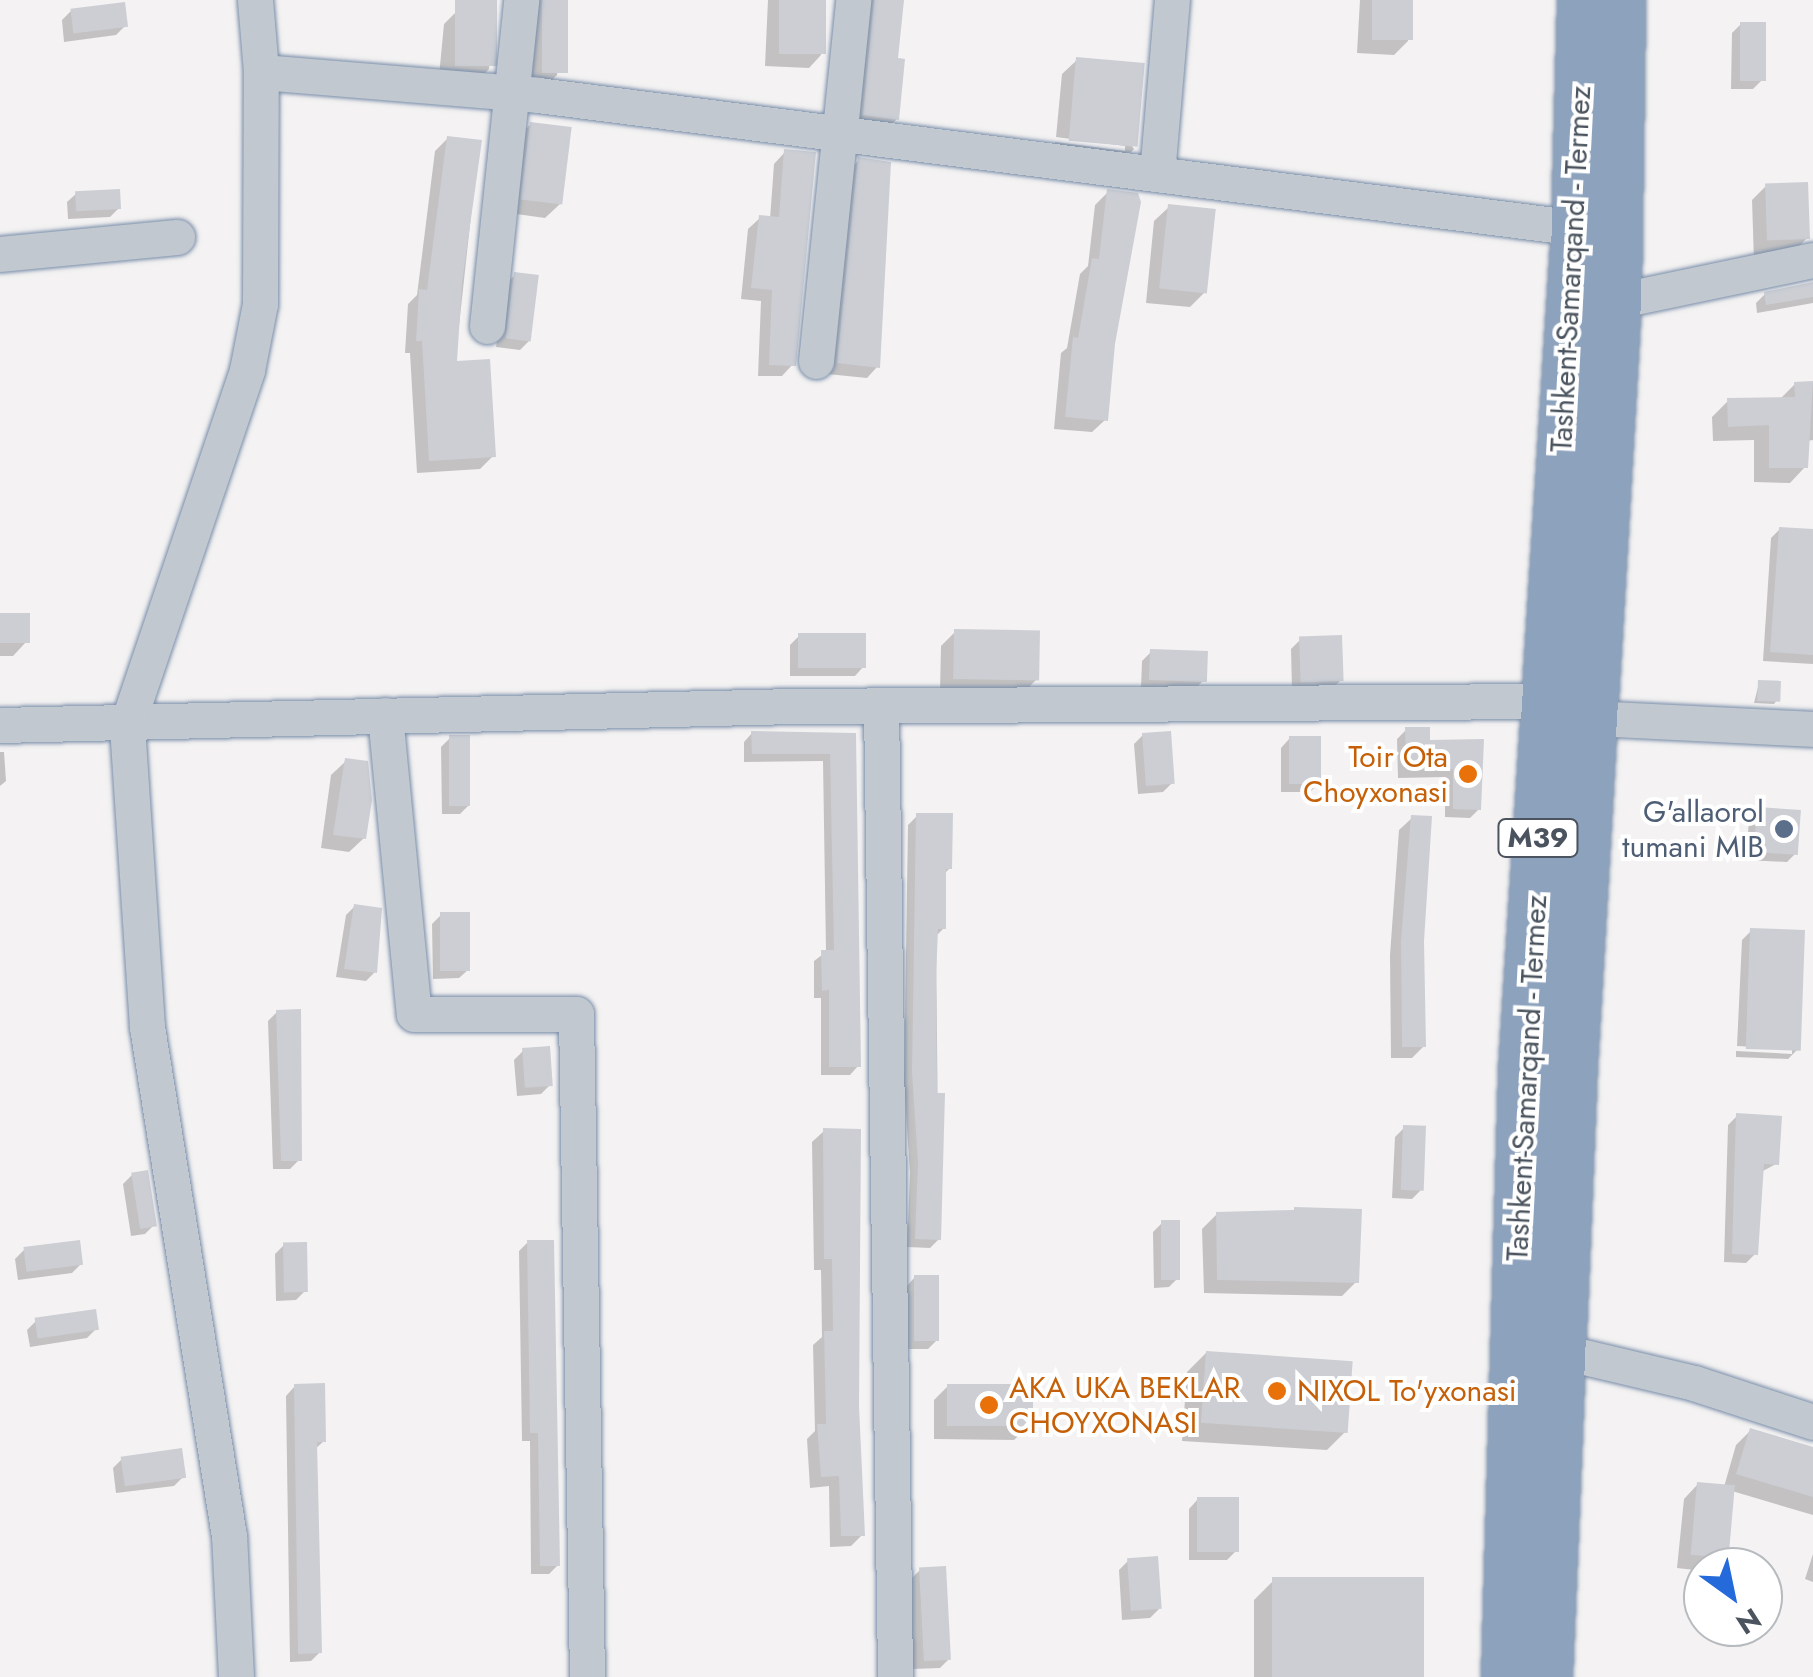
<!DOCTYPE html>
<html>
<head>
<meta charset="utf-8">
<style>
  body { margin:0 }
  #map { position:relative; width:1813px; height:1677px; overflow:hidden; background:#f4f2f2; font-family:Jost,sans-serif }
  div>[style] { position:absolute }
  .shadow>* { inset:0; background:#0003 }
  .building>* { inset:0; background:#ccced4; transform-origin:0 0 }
  .roads { filter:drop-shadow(0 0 2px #788da9) drop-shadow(0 0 2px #788da9) }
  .minor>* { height:35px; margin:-17.5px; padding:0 17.5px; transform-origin:17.5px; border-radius:17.5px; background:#c1c8cf }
  .highway>* { height:50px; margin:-25px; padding:0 25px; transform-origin:25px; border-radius:25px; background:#8da2bd }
  .dots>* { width:28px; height:28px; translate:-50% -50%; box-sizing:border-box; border:5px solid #fff; border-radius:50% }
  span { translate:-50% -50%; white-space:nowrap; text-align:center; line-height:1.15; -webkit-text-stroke:8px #fff; paint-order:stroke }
  .shield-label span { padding:2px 8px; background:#fff; border:2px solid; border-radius:8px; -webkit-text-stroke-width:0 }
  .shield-label { font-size:28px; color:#4b545e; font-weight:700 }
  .street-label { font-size:30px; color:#4b545e }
  .food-label { font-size:30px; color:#c56008 }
  .right { translate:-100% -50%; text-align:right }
  .left { translate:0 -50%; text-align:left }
  .service-label { font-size:30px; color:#4e5e75 }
  .north { position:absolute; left:1683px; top:1547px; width:100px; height:100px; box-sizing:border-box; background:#fff; border:2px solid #b7bbbf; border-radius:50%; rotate:147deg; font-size:28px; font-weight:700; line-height:40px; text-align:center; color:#4b545e }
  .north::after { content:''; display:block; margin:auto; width:35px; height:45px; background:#256adb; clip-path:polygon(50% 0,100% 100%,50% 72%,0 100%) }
</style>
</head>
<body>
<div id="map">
  <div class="shadow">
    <div style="clip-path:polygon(457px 0,495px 0,489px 69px,479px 79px,439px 76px,444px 24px,456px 12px)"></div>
    <div style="clip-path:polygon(527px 0,566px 0,557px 75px,546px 86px,525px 83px)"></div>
    <div style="clip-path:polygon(768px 0,825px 0,821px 55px,809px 68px,765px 66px)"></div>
    <div style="clip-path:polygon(862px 0,901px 0,895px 60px,897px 119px,885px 131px,852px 127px)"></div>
    <div style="clip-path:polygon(1360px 0,1410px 0,1408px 41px,1394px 55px,1357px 53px)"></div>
    <div style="clip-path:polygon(71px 11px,125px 26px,116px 35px,64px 42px,62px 20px)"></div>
    <div style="clip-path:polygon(1741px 24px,1762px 80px,1753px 89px,1731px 89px,1732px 33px)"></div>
    <div style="clip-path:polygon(1077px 60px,1134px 149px,1120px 163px,1054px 155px,1055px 142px,1125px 151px,1125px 146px,1056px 137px,1062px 74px)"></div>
    <div style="clip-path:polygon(531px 124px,560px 204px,545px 218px,509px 213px,516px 138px)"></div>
    <div style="clip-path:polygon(448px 138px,479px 142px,455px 363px,493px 456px,480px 469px,417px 473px,410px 353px,405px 353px,408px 304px,417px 295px,435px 151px)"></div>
    <div style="clip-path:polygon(785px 152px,793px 364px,782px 376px,758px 376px,761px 301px,741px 299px,748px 229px,760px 218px,770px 219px,774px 164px)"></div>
    <div style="clip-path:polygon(859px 160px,877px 367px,867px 378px,827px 374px,848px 171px)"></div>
    <div style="clip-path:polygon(1766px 186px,1807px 238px,1793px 253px,1754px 261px,1752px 200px)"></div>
    <div style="clip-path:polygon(1108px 192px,1113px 343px,1105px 420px,1092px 432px,1054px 429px,1061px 353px,1067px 348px,1080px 274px,1088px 266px,1095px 205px)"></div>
    <div style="clip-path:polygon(77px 193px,119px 208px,110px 217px,68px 219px,67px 202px)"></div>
    <div style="clip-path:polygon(1169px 207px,1204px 293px,1190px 307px,1146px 303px,1154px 221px)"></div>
    <div style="clip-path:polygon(515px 275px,529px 341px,520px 350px,496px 347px,506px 284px)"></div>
    <div style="clip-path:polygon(1813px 284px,1813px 303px,1757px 313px,1756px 303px,1765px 294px)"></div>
    <div style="clip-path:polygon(1813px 383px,1813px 440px,1806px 441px,1805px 467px,1790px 483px,1754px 482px,1754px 440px,1713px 441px,1712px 417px,1728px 401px,1780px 399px,1795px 384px)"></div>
    <div style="clip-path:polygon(1780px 529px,1813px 531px,1813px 664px,1763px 661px,1771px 538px)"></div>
    <div style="clip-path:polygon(0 616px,27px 641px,13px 656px,0 656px)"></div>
    <div style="clip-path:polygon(955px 632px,1037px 679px,1023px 693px,940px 692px,941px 646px)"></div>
    <div style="clip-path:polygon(799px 636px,864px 666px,855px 676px,790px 676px,790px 645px)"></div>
    <div style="clip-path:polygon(1300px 640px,1341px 680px,1332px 689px,1292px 689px,1291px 649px)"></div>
    <div style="clip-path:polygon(1151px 652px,1204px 680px,1195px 689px,1141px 688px,1142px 661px)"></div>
    <div style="clip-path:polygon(1759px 683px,1777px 700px,1774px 704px,1754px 703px)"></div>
    <div style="clip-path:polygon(1406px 730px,1427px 742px,1482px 742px,1479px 809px,1470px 818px,1445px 817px,1445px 777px,1398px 778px,1397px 739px)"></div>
    <div style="clip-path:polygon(752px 733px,853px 735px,858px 1066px,850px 1075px,821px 1075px,821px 998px,814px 998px,814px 961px,826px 952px,823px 761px,744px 762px,744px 742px)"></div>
    <div style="clip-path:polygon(1143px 735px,1172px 783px,1163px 792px,1138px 794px,1134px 744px)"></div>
    <div style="clip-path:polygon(450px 738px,469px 805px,460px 814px,442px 814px,441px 747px)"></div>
    <div style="clip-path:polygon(1290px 738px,1319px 783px,1310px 792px,1281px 792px,1281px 748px)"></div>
    <div style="clip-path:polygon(0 752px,4px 752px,6px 781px,0 786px)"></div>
    <div style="clip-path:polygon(346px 761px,364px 838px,349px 852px,321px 848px,331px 775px)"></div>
    <div style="clip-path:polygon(1758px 810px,1796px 853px,1787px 862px,1746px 860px,1749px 819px)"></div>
    <div style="clip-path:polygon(917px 816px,950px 868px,944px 874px,944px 928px,936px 936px,939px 1239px,930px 1248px,907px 1247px,910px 1173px,904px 1082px,908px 825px)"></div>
    <div style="clip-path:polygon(1412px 818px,1424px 1046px,1412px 1058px,1391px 1058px,1390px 955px,1399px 830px)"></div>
    <div style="clip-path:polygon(355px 906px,375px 972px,366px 981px,336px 977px,346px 915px)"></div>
    <div style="clip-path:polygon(441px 915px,469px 969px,459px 978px,433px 979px,432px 924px)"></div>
    <div style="clip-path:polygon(1751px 931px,1797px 1050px,1788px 1059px,1736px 1057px,1736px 1051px,1792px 1054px,1792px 1049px,1737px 1046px,1742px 940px)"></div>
    <div style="clip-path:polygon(277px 1012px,299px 1160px,290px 1169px,273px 1169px,268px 1021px)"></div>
    <div style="clip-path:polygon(523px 1051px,550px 1085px,541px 1094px,517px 1096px,514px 1060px)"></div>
    <div style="clip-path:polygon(1737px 1116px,1776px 1164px,1761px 1172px,1755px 1254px,1746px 1263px,1724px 1262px,1728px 1125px)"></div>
    <div style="clip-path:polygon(1404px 1128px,1421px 1190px,1412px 1199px,1392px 1198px,1395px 1137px)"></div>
    <div style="clip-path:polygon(824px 1131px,857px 1406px,862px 1535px,851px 1546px,830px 1547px,829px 1486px,810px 1488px,807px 1439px,815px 1431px,813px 1345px,822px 1337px,821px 1270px,814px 1270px,812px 1142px)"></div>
    <div style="clip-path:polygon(132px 1175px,154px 1225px,145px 1234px,131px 1236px,123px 1184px)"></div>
    <div style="clip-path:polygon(1217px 1214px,1356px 1282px,1342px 1296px,1204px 1293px,1202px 1229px)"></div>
    <div style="clip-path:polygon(1162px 1223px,1178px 1278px,1169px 1287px,1154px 1288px,1153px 1232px)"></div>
    <div style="clip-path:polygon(528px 1242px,558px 1565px,549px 1574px,531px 1574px,530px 1441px,522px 1441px,519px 1251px)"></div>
    <div style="clip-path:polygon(284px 1245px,305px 1291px,296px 1300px,276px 1301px,275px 1254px)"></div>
    <div style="clip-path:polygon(24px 1250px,81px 1264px,72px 1273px,18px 1280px,15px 1259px)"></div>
    <div style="clip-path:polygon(915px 1277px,937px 1340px,928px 1349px,906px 1349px,906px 1287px)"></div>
    <div style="clip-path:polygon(36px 1321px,96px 1329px,87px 1338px,30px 1347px,27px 1330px)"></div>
    <div style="clip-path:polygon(1206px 1353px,1346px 1431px,1327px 1450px,1182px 1441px,1187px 1372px)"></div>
    <div style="clip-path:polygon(295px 1386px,324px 1441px,314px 1450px,320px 1652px,311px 1661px,290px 1662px,286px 1396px)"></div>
    <div style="clip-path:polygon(948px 1386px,1029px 1426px,1014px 1440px,934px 1439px,934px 1400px)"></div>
    <div style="clip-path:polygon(1750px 1431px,1813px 1449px,1813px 1515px,1732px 1491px,1726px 1557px,1703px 1571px,1677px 1568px,1684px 1499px,1698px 1484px,1724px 1487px,1736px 1445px)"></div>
    <div style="clip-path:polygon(122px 1459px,183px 1477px,174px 1486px,116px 1493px,113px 1468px)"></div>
    <div style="clip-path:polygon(1198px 1499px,1236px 1551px,1227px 1560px,1189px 1560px,1189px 1509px)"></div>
    <div style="clip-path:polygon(1813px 1554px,1813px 1582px,1805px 1579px)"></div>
    <div style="clip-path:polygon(1128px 1561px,1159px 1609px,1150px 1618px,1122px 1620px,1119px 1570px)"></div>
    <div style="clip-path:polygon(920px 1570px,949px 1659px,940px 1668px,913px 1669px,911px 1579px)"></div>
    <div style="clip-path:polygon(1273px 1581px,1422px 1677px,1254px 1677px,1254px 1600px)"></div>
  </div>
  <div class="building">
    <div style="left:455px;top:0;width:42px;height:66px"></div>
    <div style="left:542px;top:0;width:26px;height:73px"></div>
    <div style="left:779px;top:0;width:47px;height:54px"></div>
    <div style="clip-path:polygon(874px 0,904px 0,898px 58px,905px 59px,899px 120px,863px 115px)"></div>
    <div style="left:1372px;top:0;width:41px;height:40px"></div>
    <div style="left:125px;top:2px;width:25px;height:55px;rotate:83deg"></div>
    <div style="left:1740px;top:22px;width:26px;height:59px"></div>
    <div style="left:1076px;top:57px;width:69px;height:84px;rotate:5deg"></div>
    <div style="left:530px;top:122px;width:42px;height:78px;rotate:7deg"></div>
    <div style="clip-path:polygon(447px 136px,482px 140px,462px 283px,457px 361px,490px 359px,496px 457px,429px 461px,422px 341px,416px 341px,419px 289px,427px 290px)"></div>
    <div style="clip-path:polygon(784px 149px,816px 152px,796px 366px,769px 365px,772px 290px,751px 288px,759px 215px,779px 217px)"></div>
    <div style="clip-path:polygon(858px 157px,891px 162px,880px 368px,837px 363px)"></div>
    <div style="left:1808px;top:182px;width:57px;height:43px;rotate:88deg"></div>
    <div style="left:120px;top:189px;width:20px;height:45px;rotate:87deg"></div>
    <div style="clip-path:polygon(1107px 189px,1138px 193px,1141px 202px,1115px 344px,1108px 421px,1065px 417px,1073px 337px,1078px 338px,1092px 258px,1099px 259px)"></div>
    <div style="left:1168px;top:204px;width:48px;height:85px;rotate:6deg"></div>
    <div style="left:514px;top:272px;width:25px;height:67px;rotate:7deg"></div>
    <div style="clip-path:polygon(1813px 282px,1813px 297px,1766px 305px,1764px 292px)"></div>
    <div style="clip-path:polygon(1813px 381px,1808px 468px,1769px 468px,1769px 425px,1728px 427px,1727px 398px,1795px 397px,1794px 382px)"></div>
    <div style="clip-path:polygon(1779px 527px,1813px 529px,1813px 655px,1770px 652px)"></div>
    <div style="left:0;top:613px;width:30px;height:30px"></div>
    <div style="left:954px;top:629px;width:86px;height:50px;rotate:1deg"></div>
    <div style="left:798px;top:633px;width:68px;height:35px"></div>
    <div style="left:1342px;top:635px;width:46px;height:43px;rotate:88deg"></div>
    <div style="left:1150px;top:649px;width:58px;height:31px;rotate:2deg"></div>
    <div style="left:1758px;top:680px;width:23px;height:21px;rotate:2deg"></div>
    <div style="clip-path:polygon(1405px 727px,1430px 727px,1430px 740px,1484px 739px,1481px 810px,1453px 809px,1453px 769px,1406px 770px)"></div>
    <div style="clip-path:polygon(751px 731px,856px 733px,861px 1067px,829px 1067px,829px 990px,822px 991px,821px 950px,834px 950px,830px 754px,752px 754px)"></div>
    <div style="left:1171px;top:731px;width:53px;height:29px;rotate:86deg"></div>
    <div style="left:449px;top:735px;width:21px;height:71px"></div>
    <div style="left:1289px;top:736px;width:32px;height:48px"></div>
    <div style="clip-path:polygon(345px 758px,368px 761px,372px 800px,366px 839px,333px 835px)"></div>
    <div style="left:1757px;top:807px;width:44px;height:45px;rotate:4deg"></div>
    <div style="clip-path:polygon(916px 813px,953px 813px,952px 869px,946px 869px,946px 929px,938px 929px,936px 978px,937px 1093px,945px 1093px,941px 1240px,915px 1239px,918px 1163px,912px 1072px)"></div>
    <div style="clip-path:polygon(1411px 815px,1432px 816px,1424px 941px,1426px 1047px,1402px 1047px,1401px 941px)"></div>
    <div style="clip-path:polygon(354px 904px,382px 908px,377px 973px,344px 969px)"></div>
    <div style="left:440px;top:912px;width:30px;height:59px"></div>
    <div style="left:1750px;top:928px;width:55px;height:121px;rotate:2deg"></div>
    <div style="clip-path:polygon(301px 1009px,302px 1161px,281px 1161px,276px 1010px)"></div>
    <div style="left:550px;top:1046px;width:40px;height:28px;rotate:86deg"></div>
    <div style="clip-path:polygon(1736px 1113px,1782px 1116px,1779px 1165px,1764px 1164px,1758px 1255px,1732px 1254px)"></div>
    <div style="left:1403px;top:1125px;width:23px;height:65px;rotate:2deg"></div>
    <div style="clip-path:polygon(823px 1128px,861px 1129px,859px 1406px,865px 1536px,841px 1536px,839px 1476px,821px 1477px,817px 1424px,826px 1424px,824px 1331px,833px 1331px,832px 1259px,824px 1259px)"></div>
    <div style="left:148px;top:1170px;width:57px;height:17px;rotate:81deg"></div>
    <div style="clip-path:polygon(1294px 1207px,1362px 1209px,1359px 1283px,1217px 1280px,1216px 1212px,1294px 1210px)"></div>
    <div style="left:1161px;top:1220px;width:19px;height:60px"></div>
    <div style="left:80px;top:1240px;width:25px;height:57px;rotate:83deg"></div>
    <div style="clip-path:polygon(527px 1240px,554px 1240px,560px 1566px,540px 1566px,538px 1433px,530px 1433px)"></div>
    <div style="left:307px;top:1242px;width:50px;height:24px;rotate:89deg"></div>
    <div style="left:914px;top:1275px;width:25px;height:66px"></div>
    <div style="left:96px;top:1309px;width:21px;height:62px;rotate:82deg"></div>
    <div style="left:1206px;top:1351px;width:147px;height:72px;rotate:4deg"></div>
    <div style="clip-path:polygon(325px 1383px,326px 1442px,317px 1442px,322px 1653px,298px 1654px,294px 1384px)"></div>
    <div style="left:947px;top:1384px;width:86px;height:42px"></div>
    <div style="clip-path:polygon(1750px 1428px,1813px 1447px,1813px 1497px,1736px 1474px)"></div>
    <div style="left:182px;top:1448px;width:30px;height:62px;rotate:82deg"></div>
    <div style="left:1697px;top:1482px;width:38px;height:73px;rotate:5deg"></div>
    <div style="left:1197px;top:1497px;width:42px;height:55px"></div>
    <div style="left:1158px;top:1556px;width:53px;height:31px;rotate:86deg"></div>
    <div style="left:946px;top:1566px;width:94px;height:27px;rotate:87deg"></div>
    <div style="left:1424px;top:1577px;width:100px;height:152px;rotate:90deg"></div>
  </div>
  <div class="roads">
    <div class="minor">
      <div style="left:255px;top:0;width:72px;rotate:85.2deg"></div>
      <div style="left:261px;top:72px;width:278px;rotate:4.7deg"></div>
      <div style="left:538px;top:95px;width:1047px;rotate:7.29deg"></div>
      <div style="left:1157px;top:174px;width:175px;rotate:-85.1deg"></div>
      <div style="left:0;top:254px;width:178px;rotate:-5.5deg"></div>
      <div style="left:1616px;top:301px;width:201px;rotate:-11.8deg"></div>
      <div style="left:487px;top:326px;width:328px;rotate:-84deg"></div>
      <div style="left:816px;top:361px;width:363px;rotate:-84.1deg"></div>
      <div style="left:881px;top:705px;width:972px;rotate:89.17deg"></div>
      <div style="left:385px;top:715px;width:300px;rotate:84.5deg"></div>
      <div style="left:414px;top:1014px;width:162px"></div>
      <div style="left:576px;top:1014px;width:663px;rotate:89.05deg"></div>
      <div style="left:1592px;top:718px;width:221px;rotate:2.8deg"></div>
      <div style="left:0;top:725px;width:792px;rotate:-1.37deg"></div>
      <div style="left:792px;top:706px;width:755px;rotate:-0.38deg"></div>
      <div style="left:1559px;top:1351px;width:139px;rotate:13.3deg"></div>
      <div style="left:1694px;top:1383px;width:125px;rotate:18.1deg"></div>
      <div style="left:236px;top:1677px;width:141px;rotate:-92.8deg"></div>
      <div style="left:229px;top:1536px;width:516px;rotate:-99.15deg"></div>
      <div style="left:147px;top:1027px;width:303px;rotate:-93.8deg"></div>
      <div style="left:127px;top:725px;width:375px;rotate:-71.3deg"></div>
      <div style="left:247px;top:370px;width:67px;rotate:-78.9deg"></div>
      <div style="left:260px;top:304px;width:232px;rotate:-89.8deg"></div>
    </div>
    <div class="highway">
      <div style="left:1507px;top:1677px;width:606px;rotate:-88.39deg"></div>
      <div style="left:1524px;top:1071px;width:845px;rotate:-86.4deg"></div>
      <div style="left:1577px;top:228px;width:228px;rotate:-88.5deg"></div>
      <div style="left:1547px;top:1677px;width:613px;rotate:-87.66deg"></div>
      <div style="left:1572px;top:1065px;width:765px;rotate:-86.7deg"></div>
      <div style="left:1616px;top:301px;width:301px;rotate:-89.2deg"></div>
    </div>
  </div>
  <div class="dots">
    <div style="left:1468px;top:774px;background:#e8710a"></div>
    <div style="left:1784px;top:829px;background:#5c6f8a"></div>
    <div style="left:1277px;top:1391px;background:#e8710a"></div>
    <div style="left:989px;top:1405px;background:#e8710a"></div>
  </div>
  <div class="shield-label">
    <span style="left:1538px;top:838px">M39</span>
  </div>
  <div class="street-label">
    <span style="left:1571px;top:269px;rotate:-87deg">Tashkent-Samarqand - Termez</span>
    <span style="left:1527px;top:1078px;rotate:-87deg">Tashkent-Samarqand - Termez</span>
  </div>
  <div class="food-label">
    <span class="right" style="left:1448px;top:774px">Toir Ota<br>Choyxonasi</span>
    <span class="left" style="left:1009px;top:1405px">AKA UKA BEKLAR<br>CHOYXONASI</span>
    <span class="left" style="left:1297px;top:1391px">NIXOL To'yxonasi</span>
  </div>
  <div class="service-label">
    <span class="right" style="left:1764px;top:829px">G'allaorol<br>tumani MIB</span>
  </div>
  <div class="north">N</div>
</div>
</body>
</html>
